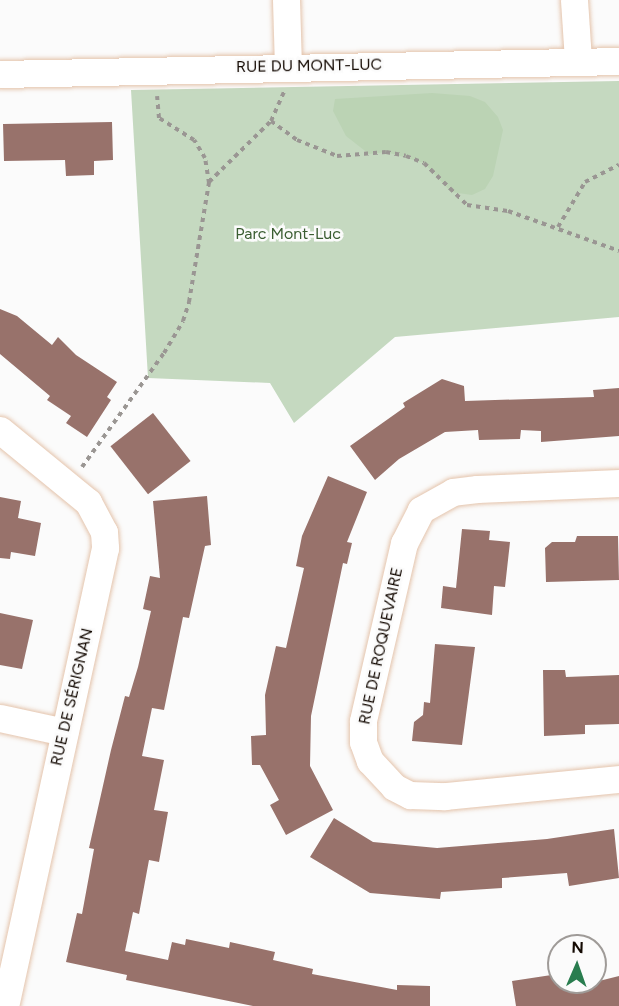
<!DOCTYPE html>
<html>
<head>
<meta charset="utf-8">
<style>
  body { margin:0 }
  #map { position:relative; width:619px; height:1006px; overflow:hidden; background:#fbfbfb; font-family:Figtree,sans-serif }
  div>[style] { position:absolute }
  .green>* { inset:0; background:#c5d9c0 }
  .forest>* { inset:0; background:#bbd3b4 }
  .building>* { inset:0; background:#98726b; transform-origin:0 0 }
  .path>* { height:4px; margin-top:-2px; transform-origin:0; background:repeating-linear-gradient(90deg,#9a9693 0 4.5px,transparent 0 9px) }
  .roads { filter:drop-shadow(0 0 2px #e4c4ac) drop-shadow(0 0 2px #e4c4ac) }
  .minor>* { height:27px; margin:-13.5px; padding:0 13.5px; transform-origin:13.5px; border-radius:13.5px; background:#fff }
  span { translate:-50% -50%; white-space:nowrap; text-align:center; line-height:1.15; -webkit-text-stroke:5px #fbfbfb; paint-order:stroke }
  .street-label { font-size:16px; color:#140a03 }
  .park-label { font-size:16px; color:#3a5d31 }
  .north { position:absolute; left:547px; top:934px; width:60px; height:60px; box-sizing:border-box; background:#fbfbfb; border:2px solid #9f9b98; border-radius:50%; rotate:2deg; font-size:16px; font-weight:700; line-height:24px; text-align:center; color:#140a03 }
  .north::after { content:''; display:block; margin:auto; width:21px; height:27px; background:#297d4f; clip-path:polygon(50% 0,100% 100%,50% 72%,0 100%) }
</style>
</head>
<body>
<div id="map">
  <div class="green">
    <div style="clip-path:polygon(619px 81px,619px 317px,395px 337px,294px 423px,270px 383px,148px 378px,131px 90px)"></div>
  </div>
  <div class="forest">
    <div style="clip-path:polygon(432px 93px,470px 96px,485px 102px,498px 117px,503px 130px,493px 176px,485px 189px,472px 195px,451px 192px,424px 163px,386px 152px,369px 154px,346px 136px,333px 111px,335px 99px)"></div>
  </div>
  <div class="building">
    <div style="clip-path:polygon(112px 122px,113px 160px,94px 161px,94px 175px,66px 176px,65px 160px,4px 161px,3px 124px)"></div>
    <div style="clip-path:polygon(0 309px,17px 316px,52px 345px,58px 337px,76px 355px,117px 382px,107px 397px,111px 400px,87px 437px,66px 423px,71px 416px,47px 400px,50px 396px,0 354px)"></div>
    <div style="clip-path:polygon(442px 379px,464px 386px,465px 401px,594px 397px,593px 390px,619px 388px,619px 436px,541px 442px,541px 431px,521px 430px,520px 439px,479px 440px,478px 430px,445px 432px,399px 459px,375px 480px,350px 446px,405px 407px,403px 403px)"></div>
    <div style="left:153px;top:413px;width:61px;height:54px;rotate:52deg"></div>
    <div style="clip-path:polygon(328px 476px,367px 492px,347px 542px,352px 543px,347px 564px,343px 563px,311px 716px,310px 766px,333px 810px,286px 835px,270px 805px,279px 800px,260px 765px,252px 765px,251px 736px,266px 735px,265px 695px,276px 646px,286px 648px,304px 568px,296px 566px,302px 536px)"></div>
    <div style="clip-path:polygon(207px 496px,211px 545px,205px 546px,189px 618px,183px 617px,164px 710px,152px 708px,142px 756px,164px 760px,154px 810px,168px 812px,159px 862px,149px 860px,139px 914px,133px 912px,125px 951px,168px 960px,172px 942px,185px 945px,186px 939px,229px 948px,230px 942px,275px 952px,273px 960px,313px 969px,312px 974px,397px 990px,397px 985px,430px 986px,430px 1006px,253px 1006px,126px 980px,127px 975px,66px 962px,77px 913px,82px 914px,94px 849px,89px 848px,111px 750px,125px 696px,129px 697px,138px 667px,151px 611px,143px 609px,150px 576px,160px 578px,153px 501px)"></div>
    <div style="clip-path:polygon(0 497px,21px 501px,18px 518px,41px 523px,35px 556px,11px 552px,10px 559px,0 558px)"></div>
    <div style="clip-path:polygon(462px 529px,490px 531px,489px 540px,510px 542px,505px 587px,494px 586px,492px 615px,441px 608px,443px 586px,456px 588px)"></div>
    <div style="clip-path:polygon(577px 536px,618px 536px,619px 580px,546px 582px,545px 548px,552px 542px,575px 542px)"></div>
    <div style="clip-path:polygon(0 613px,33px 620px,22px 669px,0 665px)"></div>
    <div style="clip-path:polygon(435px 644px,475px 647px,462px 745px,412px 741px,414px 722px,423px 715px,424px 702px,430px 703px)"></div>
    <div style="clip-path:polygon(543px 670px,565px 670px,566px 677px,619px 675px,619px 724px,585px 725px,585px 734px,544px 736px)"></div>
    <div style="clip-path:polygon(334px 818px,373px 842px,437px 848px,547px 839px,614px 829px,619px 878px,569px 886px,567px 873px,502px 878px,502px 888px,441px 892px,440px 899px,370px 893px,310px 857px)"></div>
    <div style="clip-path:polygon(558px 974px,559px 982px,595px 982px,619px 976px,619px 1006px,516px 1006px,512px 981px)"></div>
  </div>
  <div class="path">
    <div style="left:271px;top:121px;width:32px;rotate:36deg"></div>
    <div style="left:297px;top:140px;width:43px;rotate:21.8deg"></div>
    <div style="left:337px;top:156px;width:49px;rotate:-4.7deg"></div>
    <div style="left:386px;top:152px;width:20px;rotate:11deg"></div>
    <div style="left:406px;top:156px;width:19px;rotate:21deg"></div>
    <div style="left:424px;top:163px;width:60px;rotate:44.3deg"></div>
    <div style="left:467px;top:205px;width:41px;rotate:8.3deg"></div>
    <div style="left:508px;top:211px;width:118px;rotate:19.8deg"></div>
    <div style="left:209px;top:182px;width:87px;rotate:-44.5deg"></div>
    <div style="left:271px;top:121px;width:32px;rotate:-66deg"></div>
    <div style="left:558px;top:227px;width:52px;rotate:-59deg"></div>
    <div style="left:585px;top:182px;width:38px;rotate:-27deg"></div>
    <div style="left:82px;top:467px;width:140px;rotate:-54.3deg"></div>
    <div style="left:164px;top:353px;width:37px;rotate:-59deg"></div>
    <div style="left:183px;top:321px;width:20px;rotate:-72deg"></div>
    <div style="left:189px;top:302px;width:121px;rotate:-80.5deg"></div>
    <div style="left:209px;top:183px;width:25px;rotate:-99deg"></div>
    <div style="left:205px;top:158px;width:21px;rotate:-121deg"></div>
    <div style="left:194px;top:140px;width:41px;rotate:-147.8deg"></div>
    <div style="left:159px;top:118px;width:22px;rotate:-95deg"></div>
  </div>
  <div class="roads">
    <div class="minor">
      <div style="left:286px;top:0;width:66px;rotate:88.3deg"></div>
      <div style="left:574px;top:0;width:61px;rotate:86.2deg"></div>
      <div style="left:0;top:74px;width:619px;rotate:-1.2deg"></div>
      <div style="left:0;top:430px;width:114px;rotate:39.3deg"></div>
      <div style="left:88px;top:502px;width:34px;rotate:62deg"></div>
      <div style="left:104px;top:532px;width:16px;rotate:86deg"></div>
      <div style="left:105px;top:548px;width:469px;rotate:102.3deg"></div>
      <div style="left:619px;top:483px;width:142px;rotate:177.6deg"></div>
      <div style="left:477px;top:489px;width:24px;rotate:173deg"></div>
      <div style="left:453px;top:492px;width:37px;rotate:151deg"></div>
      <div style="left:421px;top:510px;width:37px;rotate:117deg"></div>
      <div style="left:404px;top:543px;width:183px;rotate:103deg"></div>
      <div style="left:363px;top:721px;width:21px;rotate:90deg"></div>
      <div style="left:363px;top:742px;width:20px;rotate:70deg"></div>
      <div style="left:370px;top:761px;width:35px;rotate:47deg"></div>
      <div style="left:394px;top:787px;width:18px;rotate:27deg"></div>
      <div style="left:410px;top:795px;width:35px;rotate:2deg"></div>
      <div style="left:445px;top:796px;width:175px;rotate:-5.6deg"></div>
      <div style="left:0;top:718px;width:66px;rotate:12.3deg"></div>
    </div>
  </div>
  <div class="street-label">
    <span style="left:309px;top:66px;rotate:-1deg">RUE DU MONT-LUC</span>
    <span style="left:381px;top:646px;rotate:-78deg">RUE DE ROQUEVAIRE</span>
    <span style="left:72px;top:697px;rotate:-77deg">RUE DE SÉRIGNAN</span>
  </div>
  <div class="park-label">
    <span style="left:288px;top:234px">Parc Mont-Luc</span>
  </div>
  <div class="north">N</div>
</div>
</body>
</html>
